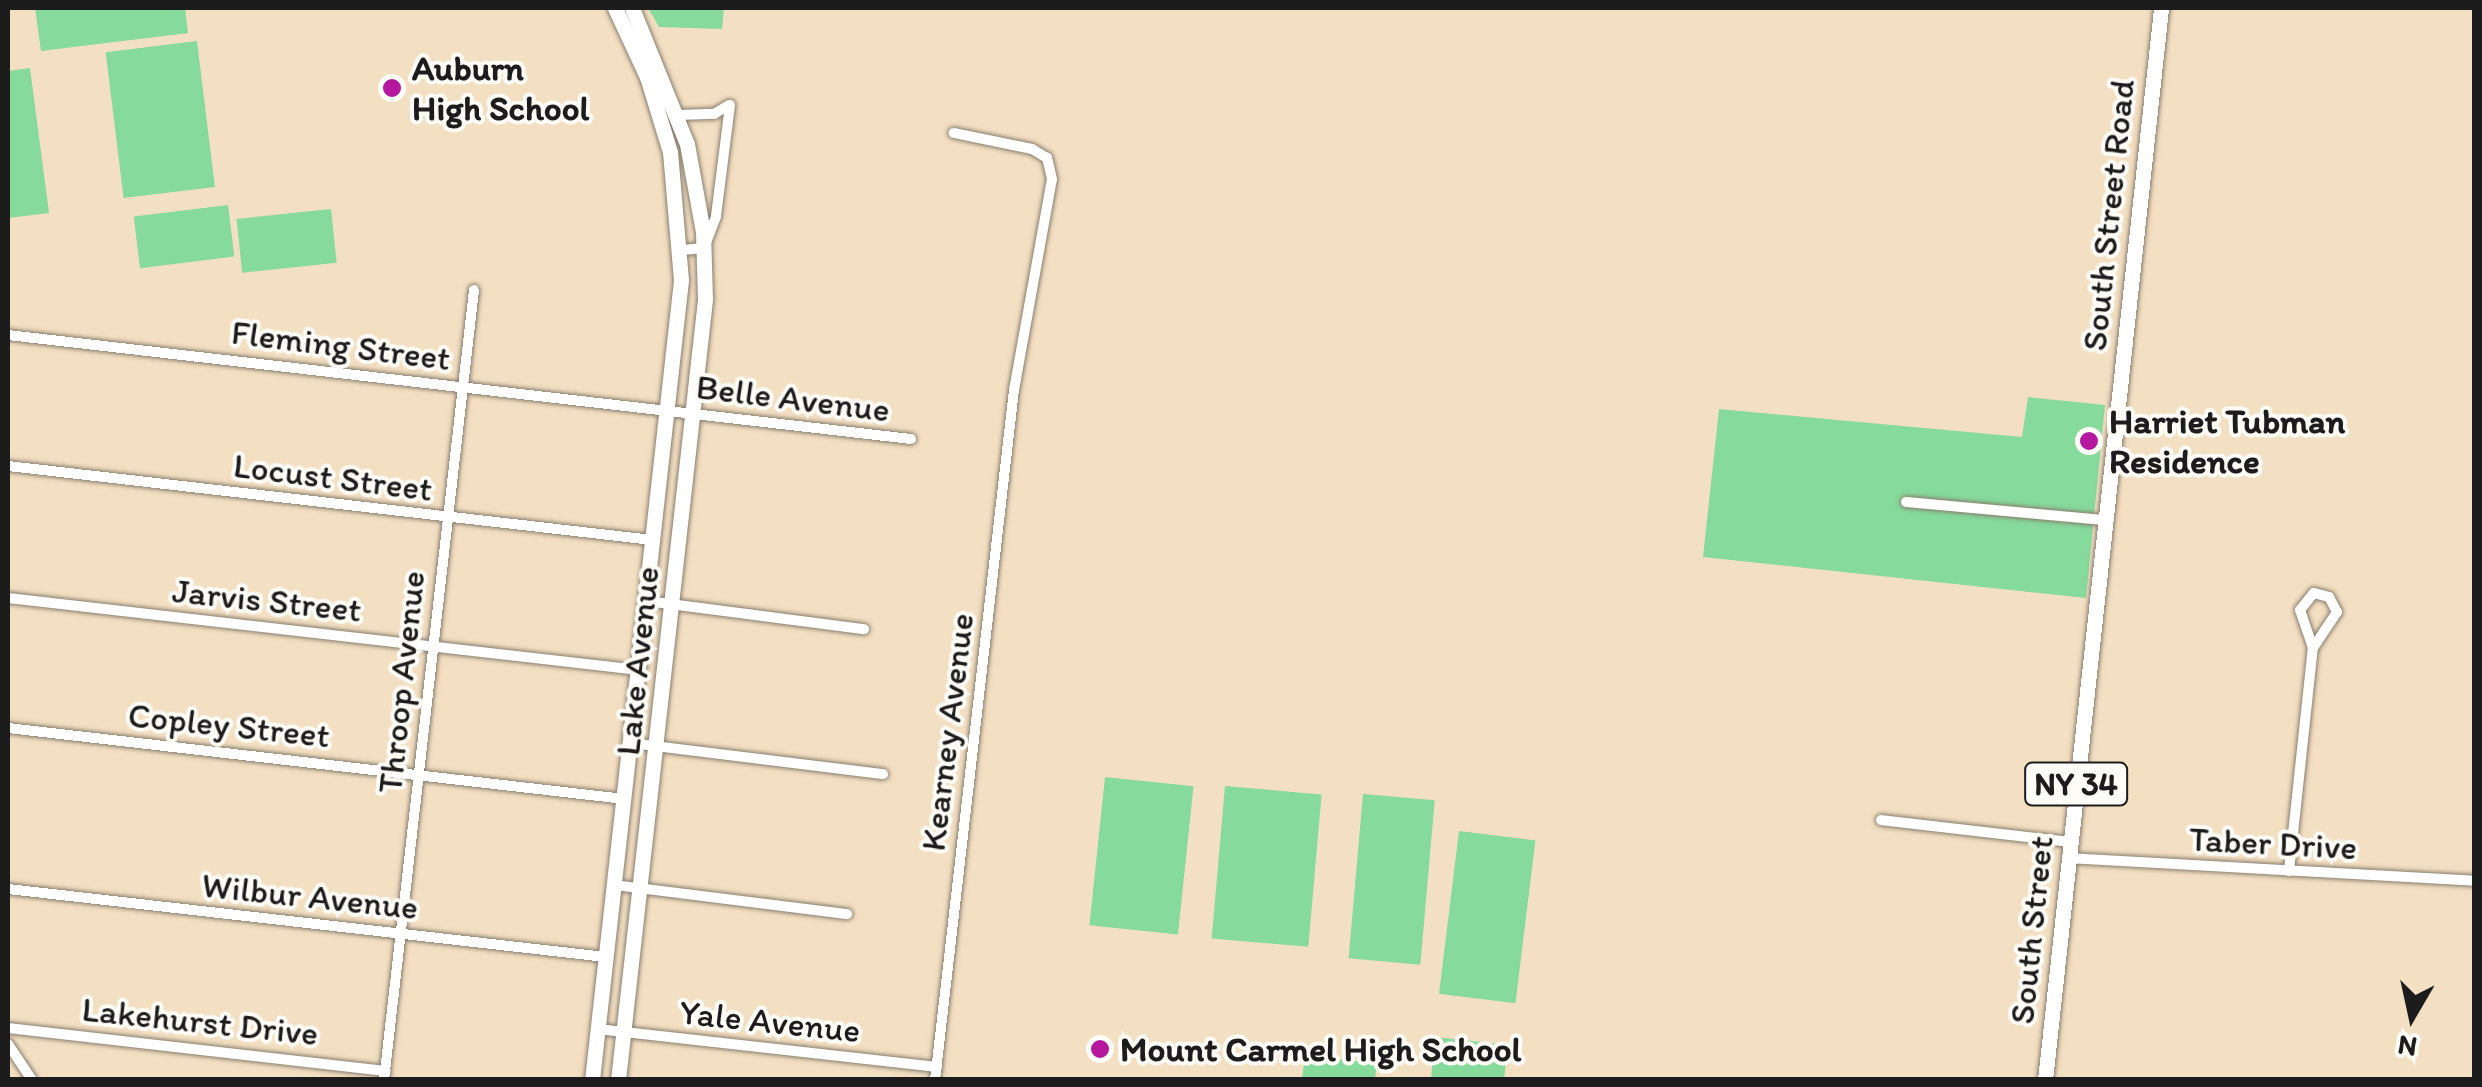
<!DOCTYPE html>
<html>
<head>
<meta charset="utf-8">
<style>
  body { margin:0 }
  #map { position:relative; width:2482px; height:1087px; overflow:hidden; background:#f3dfc2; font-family:Itim,sans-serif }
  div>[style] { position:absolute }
  .green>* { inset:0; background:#86da9c; transform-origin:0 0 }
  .roads { filter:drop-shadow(0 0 2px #887e6f) drop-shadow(0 0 2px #887e6f) }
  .minor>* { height:10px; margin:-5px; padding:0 5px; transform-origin:5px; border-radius:5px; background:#fff }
  .secondary>* { height:15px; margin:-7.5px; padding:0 7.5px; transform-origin:7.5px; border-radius:7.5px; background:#fff }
  .primary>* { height:15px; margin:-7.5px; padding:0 7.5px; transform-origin:7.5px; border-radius:7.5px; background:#fff }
  .dots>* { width:28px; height:28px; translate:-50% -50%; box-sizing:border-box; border:5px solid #fdfcf7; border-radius:50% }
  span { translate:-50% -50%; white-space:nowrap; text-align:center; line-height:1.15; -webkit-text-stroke:8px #fdfcf7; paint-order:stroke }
  .shield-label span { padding:2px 8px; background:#fdfcf7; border:2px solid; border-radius:8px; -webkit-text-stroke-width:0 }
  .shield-label { font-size:32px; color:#1c1c1c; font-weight:700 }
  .poi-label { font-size:35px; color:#1c1c1c; font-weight:700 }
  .left { translate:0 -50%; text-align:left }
  .street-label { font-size:35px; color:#1c1c1c }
  .frame { position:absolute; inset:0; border:10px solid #1c1c1c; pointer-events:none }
  .north { position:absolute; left:2362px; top:967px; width:100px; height:100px; -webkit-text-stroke:8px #fdfcf7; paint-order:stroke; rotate:189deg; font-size:28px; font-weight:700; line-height:40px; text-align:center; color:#1c1c1c }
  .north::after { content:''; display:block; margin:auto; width:35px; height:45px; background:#1c1c1c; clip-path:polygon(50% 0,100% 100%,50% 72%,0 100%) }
</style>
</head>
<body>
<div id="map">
  <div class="green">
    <div style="clip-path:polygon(35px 8px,185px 8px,188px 33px,41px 51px)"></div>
    <div style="clip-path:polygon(648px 8px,724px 8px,722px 29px,659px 27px)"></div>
    <div style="left:197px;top:41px;width:147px;height:92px;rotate:83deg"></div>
    <div style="clip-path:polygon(30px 68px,49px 213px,8px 218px,8px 71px)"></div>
    <div style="left:228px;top:205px;width:52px;height:95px;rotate:83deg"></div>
    <div style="left:331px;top:209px;width:54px;height:95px;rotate:84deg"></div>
    <div style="clip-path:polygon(2028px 397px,2105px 405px,2086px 598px,1703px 557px,1719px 409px,2022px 437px)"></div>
    <div style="left:1105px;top:777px;width:89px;height:149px;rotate:6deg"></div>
    <div style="left:1225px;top:786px;width:97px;height:153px;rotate:5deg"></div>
    <div style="left:1363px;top:794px;width:72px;height:165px;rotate:5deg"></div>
    <div style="left:1459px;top:831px;width:77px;height:164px;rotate:7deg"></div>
    <div style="clip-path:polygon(1435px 1037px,1508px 1045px,1504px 1079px,1431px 1079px)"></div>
    <div style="clip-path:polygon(1305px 1056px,1377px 1063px,1375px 1079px,1302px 1079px)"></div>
  </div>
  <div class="roads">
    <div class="minor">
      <div style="left:678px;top:115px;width:36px;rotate:-2deg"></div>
      <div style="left:714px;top:114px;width:17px;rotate:-31deg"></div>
      <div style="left:682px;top:250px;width:22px;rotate:-5deg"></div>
      <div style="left:704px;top:248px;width:34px;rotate:-69deg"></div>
      <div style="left:716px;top:216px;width:112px;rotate:-82.8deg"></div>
      <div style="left:8px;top:335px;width:909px;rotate:6.57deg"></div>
      <div style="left:8px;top:466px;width:648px;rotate:6.55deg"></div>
      <div style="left:1906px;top:502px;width:199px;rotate:5.2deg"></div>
      <div style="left:2314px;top:593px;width:16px;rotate:15deg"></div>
      <div style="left:2329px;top:597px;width:17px;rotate:62deg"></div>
      <div style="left:2337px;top:612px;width:43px;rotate:123.7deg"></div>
      <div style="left:2313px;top:648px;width:40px;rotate:-108.9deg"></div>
      <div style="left:2300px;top:610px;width:22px;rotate:-51deg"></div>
      <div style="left:8px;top:598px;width:635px;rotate:6.51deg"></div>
      <div style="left:647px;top:601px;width:219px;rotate:7.4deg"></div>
      <div style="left:8px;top:728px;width:620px;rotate:6.57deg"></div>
      <div style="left:630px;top:743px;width:255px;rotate:7deg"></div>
      <div style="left:1881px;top:820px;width:190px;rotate:6.6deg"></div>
      <div style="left:2068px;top:858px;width:407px;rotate:3.2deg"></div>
      <div style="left:2289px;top:871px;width:224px;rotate:-83.9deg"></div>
      <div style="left:614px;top:885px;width:235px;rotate:7.1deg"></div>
      <div style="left:8px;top:889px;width:602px;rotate:6.49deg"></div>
      <div style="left:8px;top:1028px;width:380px;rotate:6.5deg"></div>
      <div style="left:598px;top:1029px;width:341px;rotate:6.4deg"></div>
      <div style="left:8px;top:1044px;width:43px;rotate:56.3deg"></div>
      <div style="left:384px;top:1080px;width:795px;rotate:-83.5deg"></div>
      <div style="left:935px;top:1080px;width:695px;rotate:-83.47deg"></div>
      <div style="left:1014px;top:390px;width:214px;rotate:-79.8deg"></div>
      <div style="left:1052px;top:179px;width:22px;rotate:-103deg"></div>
      <div style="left:1047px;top:158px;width:17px;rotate:-149deg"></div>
      <div style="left:1032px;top:149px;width:80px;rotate:-168.4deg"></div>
    </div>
    <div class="secondary">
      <div style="left:592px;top:1080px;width:805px;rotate:-83.65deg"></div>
      <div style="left:681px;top:280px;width:128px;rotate:-94.9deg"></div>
      <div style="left:670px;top:152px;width:78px;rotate:-107deg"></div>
      <div style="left:647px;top:77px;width:76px;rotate:-114.9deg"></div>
      <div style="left:618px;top:1080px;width:786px;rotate:-83.64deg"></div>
      <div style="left:705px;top:299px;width:67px;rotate:-91.7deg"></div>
      <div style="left:703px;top:232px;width:89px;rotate:-100.3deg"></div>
      <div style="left:687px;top:144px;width:147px;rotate:-112deg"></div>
    </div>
    <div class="primary">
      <div style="left:2045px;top:1080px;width:1078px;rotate:-83.82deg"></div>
    </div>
  </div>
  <div class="dots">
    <div style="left:392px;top:88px;background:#b5179e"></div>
    <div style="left:2089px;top:441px;background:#b5179e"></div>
    <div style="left:1100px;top:1049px;background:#b5179e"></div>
  </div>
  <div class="shield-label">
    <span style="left:2076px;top:784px">NY 34</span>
  </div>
  <div class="poi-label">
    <span class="left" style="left:412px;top:88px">Auburn<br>High School</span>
    <span class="left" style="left:2109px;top:441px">Harriet Tubman<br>Residence</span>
    <span class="left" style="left:1120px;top:1049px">Mount Carmel High School</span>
  </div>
  <div class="street-label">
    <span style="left:2108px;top:215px;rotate:-84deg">South Street Road</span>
    <span style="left:341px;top:345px;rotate:7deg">Fleming Street</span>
    <span style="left:793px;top:398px;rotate:7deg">Belle Avenue</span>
    <span style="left:333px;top:477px;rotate:7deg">Locust Street</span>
    <span style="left:267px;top:600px;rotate:6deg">Jarvis Street</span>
    <span style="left:637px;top:661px;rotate:-84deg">Lake Avenue</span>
    <span style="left:401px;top:682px;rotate:-84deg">Throop Avenue</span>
    <span style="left:229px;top:725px;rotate:6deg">Copley Street</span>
    <span style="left:947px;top:732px;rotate:-83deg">Kearney Avenue</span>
    <span style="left:2273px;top:843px;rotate:3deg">Taber Drive</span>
    <span style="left:310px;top:896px;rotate:6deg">Wilbur Avenue</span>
    <span style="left:2031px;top:930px;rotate:-84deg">South Street</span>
    <span style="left:200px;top:1021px;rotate:6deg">Lakehurst Drive</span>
    <span style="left:770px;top:1021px;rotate:6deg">Yale Avenue</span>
  </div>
  <div class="frame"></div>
  <div class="north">N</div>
</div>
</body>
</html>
